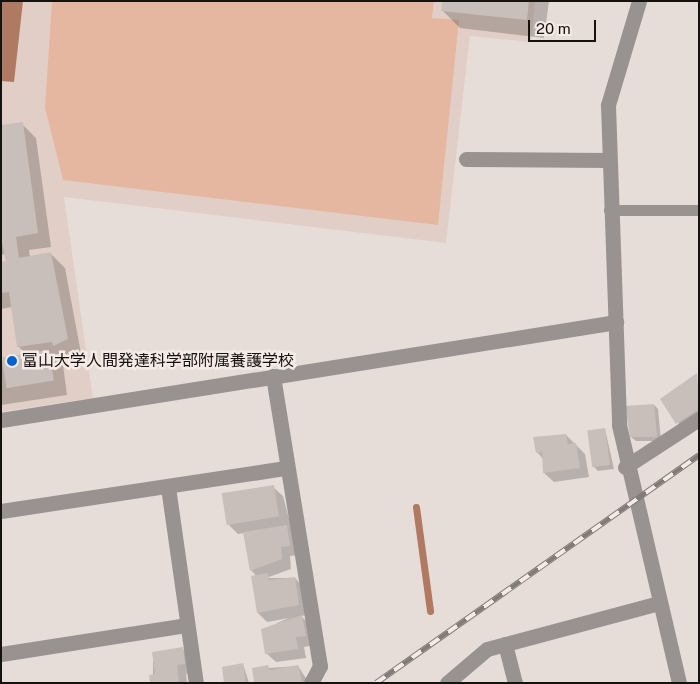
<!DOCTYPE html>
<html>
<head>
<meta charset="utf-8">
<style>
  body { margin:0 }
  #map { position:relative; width:700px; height:684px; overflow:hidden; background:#e7ddd8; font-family:"Public Sans","Noto Sans JP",sans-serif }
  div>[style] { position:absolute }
  .built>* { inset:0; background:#e1cfc7 }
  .green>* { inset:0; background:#e5b7a1 }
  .water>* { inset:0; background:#af7a61 }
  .shadow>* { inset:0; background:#0003 }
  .stream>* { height:7px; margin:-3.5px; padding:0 3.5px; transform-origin:3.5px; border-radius:3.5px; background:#af7a61 }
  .building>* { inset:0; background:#c8beba; transform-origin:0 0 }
  .lane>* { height:11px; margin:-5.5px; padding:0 5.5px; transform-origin:5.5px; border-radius:5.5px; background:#989391 }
  .street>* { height:15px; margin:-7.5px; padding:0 7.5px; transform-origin:7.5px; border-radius:7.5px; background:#989391 }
  .rail>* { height:5.5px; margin-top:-2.75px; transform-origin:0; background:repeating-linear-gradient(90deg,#f5eae6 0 11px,#827c78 0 22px); box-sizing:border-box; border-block:1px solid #827c78 }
  .dots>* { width:14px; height:14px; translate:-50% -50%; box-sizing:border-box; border:2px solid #f5eae6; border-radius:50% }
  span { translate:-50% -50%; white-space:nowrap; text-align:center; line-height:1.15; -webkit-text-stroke:5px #f5eae6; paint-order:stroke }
  .poi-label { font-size:16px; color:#151210 }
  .left { translate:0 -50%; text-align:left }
  .frame { position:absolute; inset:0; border:2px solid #151210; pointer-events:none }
  .scale { position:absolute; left:528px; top:20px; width:68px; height:22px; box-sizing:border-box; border:2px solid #151210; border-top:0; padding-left:6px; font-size:15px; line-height:18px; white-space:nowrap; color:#151210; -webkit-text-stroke:4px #f5eae6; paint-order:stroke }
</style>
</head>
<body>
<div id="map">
  <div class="built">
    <div style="clip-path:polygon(1px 1px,535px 1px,531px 42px,470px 36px,446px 243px,64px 197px,93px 398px,1px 412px)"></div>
  </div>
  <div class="green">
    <div style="clip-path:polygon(52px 1px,434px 1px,432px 18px,459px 20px,438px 225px,63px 180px,45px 108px)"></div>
  </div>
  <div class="water">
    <div style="clip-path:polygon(1px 1px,23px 1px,14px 82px,1px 81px)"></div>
  </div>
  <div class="shadow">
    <div style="clip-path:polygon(443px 1px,549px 1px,544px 38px,460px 28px,442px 10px)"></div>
    <div style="clip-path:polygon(22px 124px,36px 138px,51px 247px,29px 250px,30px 257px,51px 254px,65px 268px,81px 353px,68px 360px,55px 357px,63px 365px,67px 395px,1px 405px,1px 358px,26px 354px,18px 346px,12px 307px,1px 309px,1px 263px,8px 262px,6px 254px,1px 255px,1px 127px)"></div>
    <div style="clip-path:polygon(697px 374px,699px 424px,686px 433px,661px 400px)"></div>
    <div style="clip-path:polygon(654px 405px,658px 409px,661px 441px,636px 441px,631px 437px)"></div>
    <div style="clip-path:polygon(605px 429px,614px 469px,598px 471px,594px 467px)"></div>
    <div style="clip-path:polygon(566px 435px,585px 454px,589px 477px,554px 482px,544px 473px,543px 459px,537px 452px)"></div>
    <div style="clip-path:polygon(273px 487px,283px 496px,299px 555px,290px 556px,291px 569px,266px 578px,295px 578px,304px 588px,308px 615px,301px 616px,311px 626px,314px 645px,304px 647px,306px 658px,276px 662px,266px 653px,277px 623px,289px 618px,267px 622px,258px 613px,258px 578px,251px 570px,245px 533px,238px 534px,229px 525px)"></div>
    <div style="clip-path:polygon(183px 649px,192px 658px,194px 673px,186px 674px,187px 683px,153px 683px,153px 653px)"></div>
    <div style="clip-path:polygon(243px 664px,249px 683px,225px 683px)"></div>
    <div style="clip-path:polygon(298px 666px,309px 683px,256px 683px,253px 669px)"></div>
  </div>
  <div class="stream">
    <div style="left:416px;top:507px;width:105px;rotate:82.3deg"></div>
  </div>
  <div class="building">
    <div style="clip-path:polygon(442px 1px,529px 1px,527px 20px,441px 11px)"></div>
    <div style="clip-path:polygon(23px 122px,38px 233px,16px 237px,19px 258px,51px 252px,68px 339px,53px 346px,52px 342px,17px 347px,9px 292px,1px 293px,1px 262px,6px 261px,1px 239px,1px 125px)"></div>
    <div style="left:49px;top:350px;width:31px;height:48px;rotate:81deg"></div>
    <div style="clip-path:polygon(697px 373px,699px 409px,676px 424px,660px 399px)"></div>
    <div style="clip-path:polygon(654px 404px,657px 437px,630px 437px,625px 406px)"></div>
    <div style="left:605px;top:428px;width:37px;height:18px;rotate:82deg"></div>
    <div style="clip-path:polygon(566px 434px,568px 444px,576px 443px,580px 468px,543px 473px,542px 452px,536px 453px,533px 437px)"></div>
    <div style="left:274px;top:485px;width:32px;height:53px;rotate:81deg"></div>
    <div style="clip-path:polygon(287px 525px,290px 546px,281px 547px,282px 559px,250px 571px,243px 532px)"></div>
    <div style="clip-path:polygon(268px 573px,268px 580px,295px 577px,299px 605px,257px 613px,251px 576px)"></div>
    <div style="clip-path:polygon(302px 615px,306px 636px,296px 637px,298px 649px,265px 654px,261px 629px)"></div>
    <div style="clip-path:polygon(183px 647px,185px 664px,177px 665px,179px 683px,150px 683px,149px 675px,155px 674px,152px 652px)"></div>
    <div style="clip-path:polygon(243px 663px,246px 683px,224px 683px,222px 667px)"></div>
    <div style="clip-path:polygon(268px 665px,270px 670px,298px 665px,302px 682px,254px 683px,252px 668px)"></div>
  </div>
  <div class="lane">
    <div style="left:609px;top:210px;width:90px"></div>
  </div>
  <div class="street">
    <div style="left:639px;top:1px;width:109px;rotate:106.6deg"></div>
    <div style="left:608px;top:105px;width:320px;rotate:88deg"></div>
    <div style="left:619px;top:425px;width:265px;rotate:76.9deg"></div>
    <div style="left:466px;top:159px;width:143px;rotate:0.4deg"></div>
    <div style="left:273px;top:376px;width:294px;rotate:80.8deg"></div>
    <div style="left:320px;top:666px;width:19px;rotate:118deg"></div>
    <div style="left:1px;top:420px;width:623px;rotate:-9.05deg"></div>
    <div style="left:625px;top:467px;width:88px;rotate:-33deg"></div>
    <div style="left:168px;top:487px;width:198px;rotate:81.9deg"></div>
    <div style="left:1px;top:511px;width:288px;rotate:-8.6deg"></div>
    <div style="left:505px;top:644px;width:40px;rotate:75.6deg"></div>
    <div style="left:1px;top:654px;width:187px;rotate:-8.9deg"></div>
    <div style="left:447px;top:683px;width:52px;rotate:-40.4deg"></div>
    <div style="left:487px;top:649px;width:178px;rotate:-15deg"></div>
  </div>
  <div class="rail">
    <div style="left:376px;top:683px;width:395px;rotate:-35.2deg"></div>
  </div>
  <div class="dots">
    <div style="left:12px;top:361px;background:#0662cb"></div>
  </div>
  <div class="poi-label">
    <span class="left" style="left:22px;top:361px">富山大学人間発達科学部附属養護学校</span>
  </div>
  <div class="frame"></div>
  <div class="scale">20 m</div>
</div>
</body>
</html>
